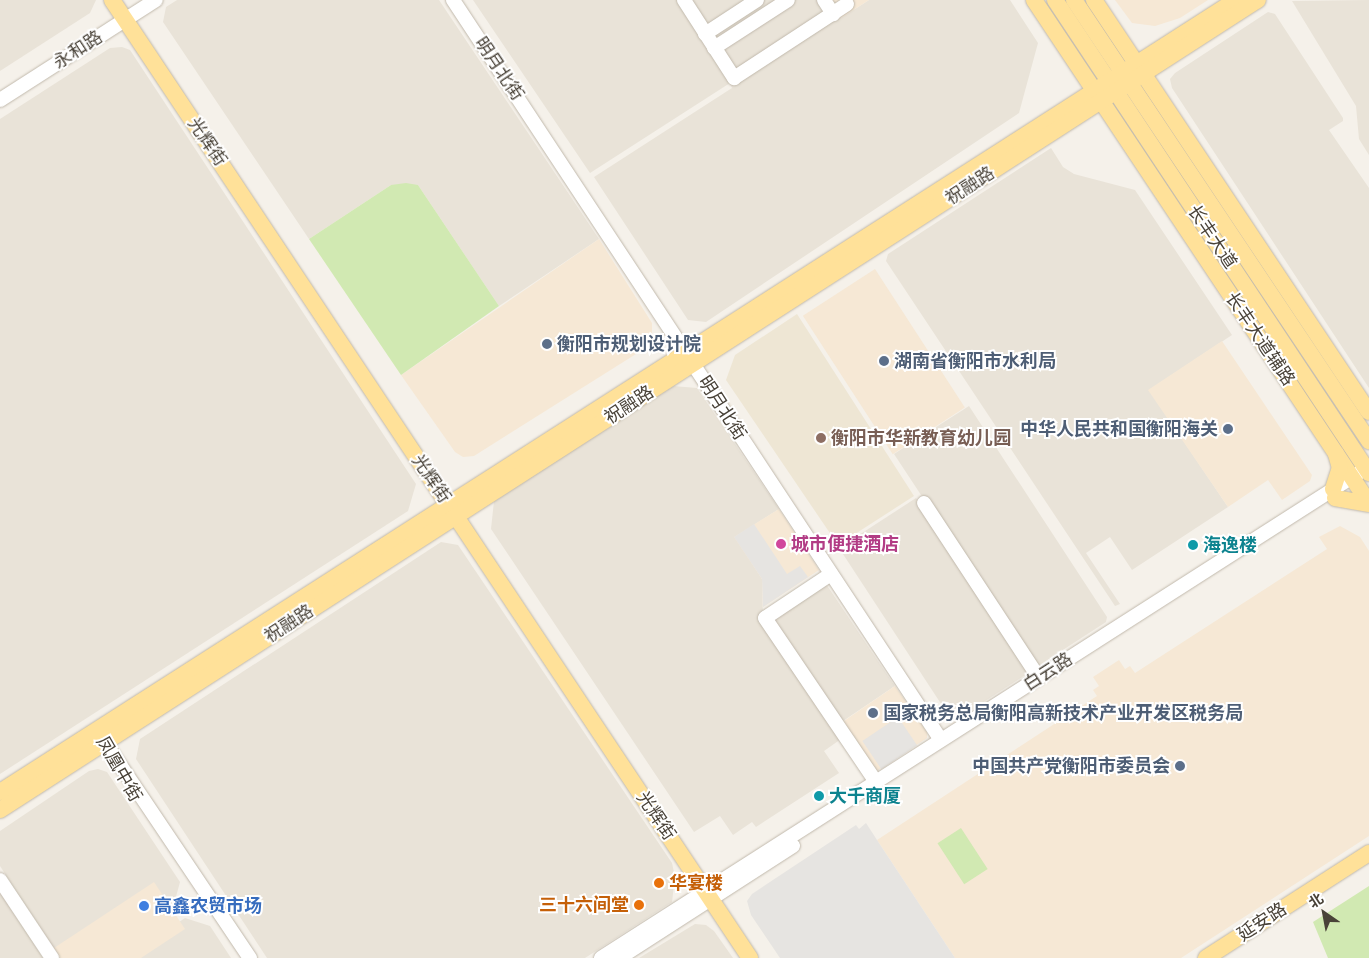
<!DOCTYPE html>
<html>
<head>
<meta charset="utf-8">
<style>
  body { margin:0 }
  #map { position:relative; width:1369px; height:958px; overflow:hidden; background:#f5f1ea; font-family:Roboto,"Noto Sans SC",sans-serif }
  div>[style] { position:absolute }
  .residential>* { inset:0; background:#e9e3d8; transform-origin:0 0 }
  .commercial>* { inset:0; background:#f6e8d5; transform-origin:0 0 }
  .education>* { inset:0; background:#eee6d4 }
  .green>* { inset:0; background:#d1e9b2; transform-origin:0 0 }
  .parking>* { inset:0; background:#e6e4e1; transform-origin:0 0 }
  .roads { filter:drop-shadow(0 0 1px #c1b9ac) drop-shadow(0 0 1px #c1b9ac) }
  .minor>* { height:14px; margin:-7px; padding:0 7px; transform-origin:7px; border-radius:7px; background:#fff }
  .major>* { height:16px; margin:-8px; padding:0 8px; transform-origin:8px; border-radius:8px; background:#ffe199 }
  .dots>* { width:14px; height:14px; translate:-50% -50%; box-sizing:border-box; border:2px solid #fff; border-radius:50% }
  span { translate:-50% -50%; white-space:nowrap; text-align:center; line-height:1.15; -webkit-text-stroke:4px #fff; paint-order:stroke }
  .street-label { font-size:18px; color:#494238 }
  .service-label { font-size:18px; color:#4e5e75; font-weight:700 }
  .left { translate:0 -50%; text-align:left }
  .right { translate:-100% -50%; text-align:right }
  .education-label { font-size:18px; color:#785e54; font-weight:700 }
  .hotel-label { font-size:18px; color:#b23c85; font-weight:700 }
  .culture-label { font-size:18px; color:#0d838f; font-weight:700 }
  .food-label { font-size:18px; color:#c56008; font-weight:700 }
  .shop-label { font-size:18px; color:#366cbe; font-weight:700 }
  .north { position:absolute; left:1299px; top:888px; width:50px; height:50px; -webkit-text-stroke:4px #fff; paint-order:stroke; rotate:327deg; font-size:14px; font-weight:700; line-height:20px; text-align:center; color:#494238 }
  .north::after { content:''; display:block; margin:auto; width:18px; height:22px; background:#494238; clip-path:polygon(50% 0,100% 100%,50% 72%,0 100%) }
</style>
</head>
<body>
<div id="map">
  <div class="residential">
    <div style="clip-path:polygon(0 0,96px 0,90px 13px,0 71px)"></div>
    <div style="clip-path:polygon(177px 0,439px 0,599px 239px,499px 306px,418px 185px,391px 185px,309px 239px,163px 22px,166px 7px)"></div>
    <div style="clip-path:polygon(473px 0,829px 0,841px 18px,869px 0,1010px 0,1038px 43px,1019px 113px,706px 322px,688px 320px,594px 177px,732px 88px,730px 83px,590px 173px)"></div>
    <div style="clip-path:polygon(1369px 0,1369px 155px,1359px 139px,1356px 106px,1292px 1px)"></div>
    <div style="clip-path:polygon(1268px 12px,1275px 14px,1343px 118px,1343px 121px,1329px 130px,1369px 188px,1369px 388px,1172px 88px,1170px 79px,1175px 73px)"></div>
    <div style="clip-path:polygon(122px 47px,130px 50px,416px 484px,408px 511px,0 774px,0 119px,110px 48px)"></div>
    <div style="clip-path:polygon(1051px 148px,1063px 167px,1074px 174px,1135px 190px,1232px 335px,1149px 390px,1228px 507px,1132px 570px,1110px 537px,1086px 553px,1120px 604px,1115px 606px,886px 261px,888px 254px)"></div>
    <div style="clip-path:polygon(673px 386px,697px 388px,779px 509px,735px 537px,762px 579px,763px 621px,841px 739px,824px 751px,839px 773px,756px 827px,752px 822px,733px 835px,720px 816px,694px 832px,491px 529px,494px 501px)"></div>
    <div style="clip-path:polygon(969px 406px,1107px 617px,1106px 622px,1035px 668px,926px 496px,923px 498px,894px 454px)"></div>
    <div style="clip-path:polygon(916px 498px,1030px 672px,959px 718px,949px 716px,839px 548px)"></div>
    <div style="clip-path:polygon(441px 542px,458px 545px,672px 863px,675px 877px,672px 902px,585px 958px,267px 958px,136px 759px,140px 739px)"></div>
    <div style="left:826px;top:584px;width:123px;height:66px;rotate:56deg"></div>
    <div style="clip-path:polygon(98px 769px,107px 772px,180px 882px,174px 904px,91px 958px,60px 958px,0 866px,0 831px,89px 771px)"></div>
    <div style="clip-path:polygon(0 892px,43px 958px,0 958px)"></div>
    <div style="clip-path:polygon(185px 918px,210px 926px,231px 958px,126px 958px)"></div>
    <div style="clip-path:polygon(695px 924px,706px 925px,714px 931px,733px 958px,639px 958px)"></div>
  </div>
  <div class="commercial">
    <div style="clip-path:polygon(829px 0,869px 0,841px 18px)"></div>
    <div style="clip-path:polygon(1115px 0,1208px 0,1180px 18px,1155px 26px,1132px 23px)"></div>
    <div style="clip-path:polygon(599px 239px,652px 323px,652px 338px,644px 349px,474px 456px,463px 457px,455px 452px,401px 375px)"></div>
    <div style="left:875px;top:269px;width:165px;height:86px;rotate:57deg"></div>
    <div style="clip-path:polygon(1222px 341px,1312px 475px,1310px 481px,1282px 500px,1268px 480px,1228px 507px,1148px 390px)"></div>
    <div style="clip-path:polygon(779px 509px,819px 570px,763px 607px,762px 579px,734px 537px)"></div>
    <div style="clip-path:polygon(1340px 526px,1360px 537px,1369px 551px,1369px 836px,1181px 958px,955px 958px,877px 840px,1097px 696px,1093px 690px,1099px 686px,1093px 677px,1119px 660px,1125px 669px,1130px 666px,1135px 673px,1327px 549px,1319px 537px)"></div>
    <div style="clip-path:polygon(895px 686px,927px 732px,927px 738px,875px 772px,841px 723px)"></div>
    <div style="clip-path:polygon(154px 882px,185px 929px,141px 958px,60px 958px,54px 948px)"></div>
  </div>
  <div class="education">
    <div style="clip-path:polygon(797px 314px,914px 496px,838px 545px,726px 380px,735px 355px)"></div>
  </div>
  <div class="green">
    <div style="clip-path:polygon(406px 183px,418px 185px,499px 306px,401px 375px,309px 239px,391px 185px)"></div>
    <div style="left:961px;top:828px;width:49px;height:28px;rotate:57deg"></div>
    <div style="clip-path:polygon(1369px 886px,1369px 958px,1328px 958px,1313px 922px)"></div>
  </div>
  <div class="parking">
    <div style="clip-path:polygon(754px 524px,787px 574px,800px 566px,808px 577px,763px 607px,762px 579px,734px 537px)"></div>
    <div style="left:898px;top:717px;width:34px;height:43px;rotate:56deg"></div>
    <div style="clip-path:polygon(866px 823px,877px 840px,955px 958px,780px 958px,751px 915px,747px 901px,752px 894px,856px 825px,859px 829px)"></div>
  </div>
  <div class="roads">
    <div class="minor">
      <div style="left:453px;top:0;width:886px;rotate:56.6deg"></div>
      <div style="left:684px;top:0;width:93px;rotate:57.3deg"></div>
      <div style="left:734px;top:78px;width:135px;rotate:-33.2deg"></div>
      <div style="left:824px;top:0;width:17px;rotate:57deg"></div>
      <div style="left:705px;top:34px;width:62px;rotate:-33.2deg"></div>
      <div style="left:714px;top:48px;width:88px;rotate:-33deg"></div>
      <div style="left:0;top:100px;width:185px;rotate:-32.7deg"></div>
      <div style="left:924px;top:503px;width:209px;rotate:56.7deg"></div>
      <div style="left:831px;top:574px;width:79px;rotate:146.3deg"></div>
      <div style="left:765px;top:618px;width:198px;rotate:55.9deg"></div>
      <div style="left:100px;top:735px;width:269px;rotate:56.1deg"></div>
      <div style="left:0;top:880px;width:94px;rotate:56.3deg"></div>
      <div style="left:601px;top:958px;width:901px;rotate:-32.63deg"></div>
      <div style="left:619px;top:958px;width:207px;rotate:-32.8deg"></div>
    </div>
    <div class="major">
      <div style="left:112px;top:0;width:1151px;rotate:56.34deg"></div>
      <div style="left:1034px;top:0;width:604px;rotate:56.34deg"></div>
      <div style="left:1055px;top:0;width:568px;rotate:56.42deg"></div>
      <div style="left:1074px;top:0;width:531px;rotate:56.22deg"></div>
      <div style="left:1094px;top:0;width:495px;rotate:56.3deg"></div>
      <div style="left:1333px;top:489px;width:22px;rotate:-72deg"></div>
      <div style="left:1340px;top:468px;width:15px;rotate:-106deg"></div>
      <div style="left:1335px;top:498px;width:35px;rotate:10deg"></div>
      <div style="left:0;top:792px;width:1468px;rotate:-32.65deg"></div>
      <div style="left:0;top:810px;width:1496px;rotate:-32.78deg"></div>
      <div style="left:1206px;top:958px;width:194px;rotate:-32.8deg"></div>
    </div>
  </div>
  <div class="dots">
    <div style="left:547px;top:344px;background:#5c6f8a"></div>
    <div style="left:884px;top:361px;background:#5c6f8a"></div>
    <div style="left:1228px;top:429px;background:#5c6f8a"></div>
    <div style="left:821px;top:438px;background:#8d6e63"></div>
    <div style="left:781px;top:544px;background:#d1479c"></div>
    <div style="left:1193px;top:545px;background:#0f9aa8"></div>
    <div style="left:873px;top:713px;background:#5c6f8a"></div>
    <div style="left:1180px;top:766px;background:#5c6f8a"></div>
    <div style="left:819px;top:796px;background:#0f9aa8"></div>
    <div style="left:659px;top:883px;background:#e8710a"></div>
    <div style="left:639px;top:905px;background:#e8710a"></div>
    <div style="left:144px;top:906px;background:#3f7fe0"></div>
  </div>
  <div class="street-label">
    <span style="left:78px;top:50px;rotate:-33deg">永和路</span>
    <span style="left:499px;top:69px;rotate:56deg">明月北街</span>
    <span style="left:207px;top:142px;rotate:56deg">光辉街</span>
    <span style="left:970px;top:186px;rotate:-33deg">祝融路</span>
    <span style="left:1212px;top:237px;rotate:56deg">长丰大道</span>
    <span style="left:1260px;top:339px;rotate:56deg">长丰大道辅路</span>
    <span style="left:629px;top:405px;rotate:-33deg">祝融路</span>
    <span style="left:722px;top:408px;rotate:57deg">明月北街</span>
    <span style="left:431px;top:479px;rotate:56deg">光辉街</span>
    <span style="left:289px;top:624px;rotate:-33deg">祝融路</span>
    <span style="left:1048px;top:672px;rotate:-33deg">白云路</span>
    <span style="left:119px;top:769px;rotate:60deg">凤凰中街</span>
    <span style="left:656px;top:816px;rotate:56deg">光辉街</span>
    <span style="left:1262px;top:922px;rotate:-33deg">延安路</span>
  </div>
  <div class="service-label">
    <span class="left" style="left:557px;top:344px">衡阳市规划设计院</span>
    <span class="left" style="left:894px;top:361px">湖南省衡阳市水利局</span>
    <span class="right" style="left:1218px;top:429px">中华人民共和国衡阳海关</span>
    <span class="left" style="left:883px;top:713px">国家税务总局衡阳高新技术产业开发区税务局</span>
    <span class="right" style="left:1170px;top:766px">中国共产党衡阳市委员会</span>
  </div>
  <div class="education-label">
    <span class="left" style="left:831px;top:438px">衡阳市华新教育幼儿园</span>
  </div>
  <div class="hotel-label">
    <span class="left" style="left:791px;top:544px">城市便捷酒店</span>
  </div>
  <div class="culture-label">
    <span class="left" style="left:1203px;top:545px">海逸楼</span>
    <span class="left" style="left:829px;top:796px">大千商厦</span>
  </div>
  <div class="food-label">
    <span class="left" style="left:669px;top:883px">华宴楼</span>
    <span class="right" style="left:629px;top:905px">三十六间堂</span>
  </div>
  <div class="shop-label">
    <span class="left" style="left:154px;top:906px">高鑫农贸市场</span>
  </div>
  <div class="north">北</div>
</div>
</body>
</html>
